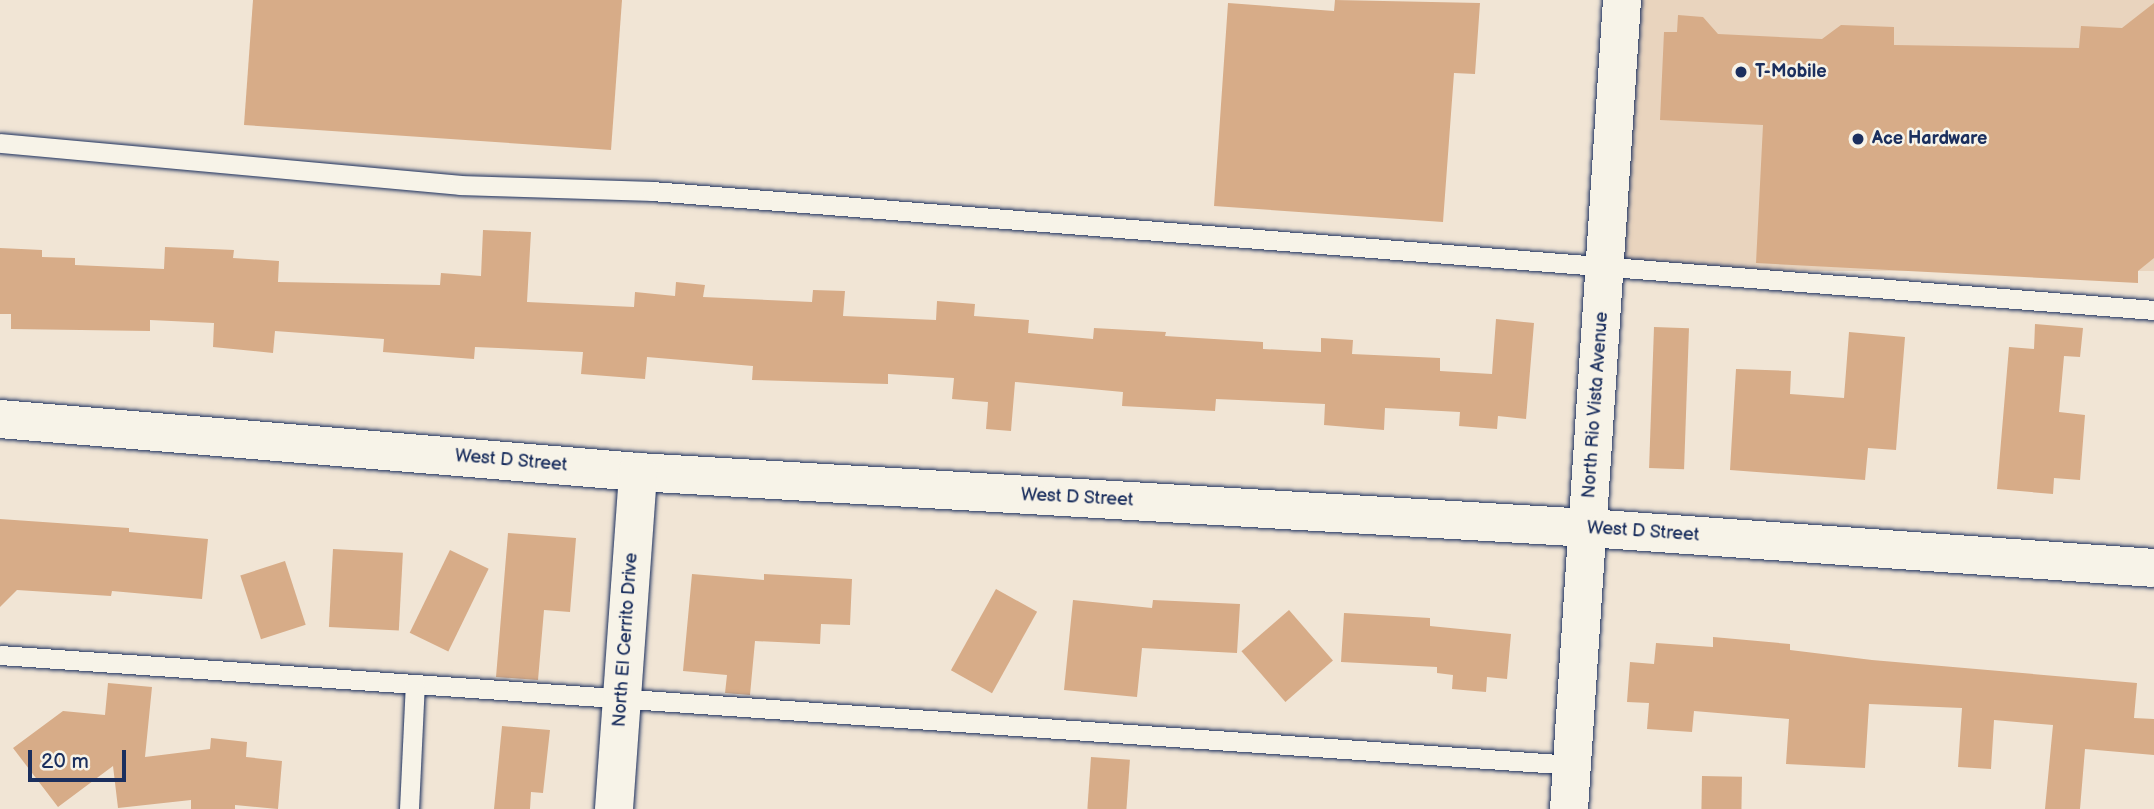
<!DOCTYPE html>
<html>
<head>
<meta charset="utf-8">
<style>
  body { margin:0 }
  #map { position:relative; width:2154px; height:809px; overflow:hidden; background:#f1e5d5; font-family:"Balsamiq Sans",sans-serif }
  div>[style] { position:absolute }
  .built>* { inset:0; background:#e9d4be; transform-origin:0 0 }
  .building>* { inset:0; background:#d7ac88; transform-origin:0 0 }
  .roads { filter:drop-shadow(0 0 2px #1b2f5e) drop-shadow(0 0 2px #1b2f5e) }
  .service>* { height:19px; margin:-9.5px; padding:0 9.5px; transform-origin:9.5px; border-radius:9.5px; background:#f7f3e8 }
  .minor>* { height:38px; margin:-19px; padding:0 19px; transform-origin:19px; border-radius:19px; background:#f7f3e8 }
  .dots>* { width:19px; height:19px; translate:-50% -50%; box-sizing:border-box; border:4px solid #f7f3e8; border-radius:50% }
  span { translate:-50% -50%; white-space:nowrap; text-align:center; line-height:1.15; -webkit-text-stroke:5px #f7f3e8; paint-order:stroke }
  .poi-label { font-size:18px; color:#1b2f5e; font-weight:700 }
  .left { translate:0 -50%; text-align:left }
  .street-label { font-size:18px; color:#1b2f5e }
  .scale { position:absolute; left:28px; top:750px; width:98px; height:32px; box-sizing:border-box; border:4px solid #1b2f5e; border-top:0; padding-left:9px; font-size:21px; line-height:24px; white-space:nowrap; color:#1b2f5e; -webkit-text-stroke:5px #f7f3e8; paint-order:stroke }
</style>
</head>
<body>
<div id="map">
  <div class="built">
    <div style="left:1624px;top:0;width:530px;height:271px"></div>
  </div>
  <div class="building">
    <div style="clip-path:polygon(253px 0,622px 0,611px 150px,244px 125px)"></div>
    <div style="clip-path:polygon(1335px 0,1480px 3px,1475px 74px,1454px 73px,1443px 222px,1214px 206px,1228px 3px,1334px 11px)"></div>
    <div style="clip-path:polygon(2154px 3px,2154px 258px,2138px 271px,2138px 283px,1756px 263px,1763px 125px,1660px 120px,1664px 32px,1677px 32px,1678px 15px,1703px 17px,1718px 34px,1822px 39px,1841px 25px,1894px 27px,1894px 45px,2079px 48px,2081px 26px,2122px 28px)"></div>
    <div style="clip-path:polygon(483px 230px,531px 232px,527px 302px,634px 307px,635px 292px,675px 296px,676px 282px,705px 285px,703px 297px,812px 302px,813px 290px,845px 291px,843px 316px,936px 320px,937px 301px,975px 304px,974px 316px,1029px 320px,1028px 333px,1093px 339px,1094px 328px,1166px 332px,1165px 336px,1263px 342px,1263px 349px,1321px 352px,1321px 338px,1353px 340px,1352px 354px,1440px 358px,1440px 371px,1492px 374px,1496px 319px,1534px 323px,1526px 419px,1498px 416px,1497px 429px,1459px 426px,1460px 412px,1385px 408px,1384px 430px,1359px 428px,1324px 425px,1325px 404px,1216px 399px,1215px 411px,1122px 406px,1123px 392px,1015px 382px,1011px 431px,986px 429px,988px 402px,952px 399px,954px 378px,888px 374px,888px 384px,752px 380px,753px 366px,647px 357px,645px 379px,581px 374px,583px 352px,475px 347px,474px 359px,383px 352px,384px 339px,275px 331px,273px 353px,213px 347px,214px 323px,150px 320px,150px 331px,11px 329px,11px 314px,0 314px,0 248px,42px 250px,42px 257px,75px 258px,75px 265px,164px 269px,165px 247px,234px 250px,233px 258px,279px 261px,278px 282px,440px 285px,441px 273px,481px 276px)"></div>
    <div style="clip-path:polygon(2035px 324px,2083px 328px,2080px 357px,2064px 356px,2059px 412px,2085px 415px,2080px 480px,2054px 478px,2053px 494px,1997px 489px,2009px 347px,2034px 349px)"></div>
    <div style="left:1654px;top:327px;width:35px;height:141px;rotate:2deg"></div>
    <div style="clip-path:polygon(1849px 332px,1905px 337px,1896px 450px,1868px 448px,1865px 480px,1730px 470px,1736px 369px,1791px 371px,1790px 394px,1844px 398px)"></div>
    <div style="clip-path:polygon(0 519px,129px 528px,129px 532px,208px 539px,202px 599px,112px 591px,111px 596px,17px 590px,0 607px)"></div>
    <div style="clip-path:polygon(508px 533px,576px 538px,570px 612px,544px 610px,538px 680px,496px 677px)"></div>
    <div style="left:333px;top:549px;width:70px;height:78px;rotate:3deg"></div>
    <div style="left:450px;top:550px;width:43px;height:92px;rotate:26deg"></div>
    <div style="left:285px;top:561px;width:67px;height:47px;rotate:72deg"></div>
    <div style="clip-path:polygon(692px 574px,764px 580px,764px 574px,852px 579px,850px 625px,821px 624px,820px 644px,755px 641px,750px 695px,725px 693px,727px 675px,683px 671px)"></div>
    <div style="left:996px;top:589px;width:47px;height:93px;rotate:29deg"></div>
    <div style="clip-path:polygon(1073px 600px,1152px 608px,1153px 600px,1240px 604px,1237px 653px,1142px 648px,1137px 697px,1064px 690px)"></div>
    <div style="left:1289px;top:610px;width:67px;height:63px;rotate:49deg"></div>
    <div style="clip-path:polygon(1344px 613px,1430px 618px,1430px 626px,1511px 634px,1507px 679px,1487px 677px,1486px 692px,1452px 689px,1453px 675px,1437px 673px,1437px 667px,1341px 662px)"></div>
    <div style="clip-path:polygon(1713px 637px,1790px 644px,1790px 650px,1872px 660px,2137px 683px,2134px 718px,2154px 719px,2154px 755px,2085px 749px,2080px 809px,2045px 809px,2053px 725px,1994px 720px,1991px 769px,1958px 767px,1962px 708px,1869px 704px,1865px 768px,1786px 764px,1789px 719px,1694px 711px,1692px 732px,1647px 729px,1649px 703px,1627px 702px,1630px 662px,1654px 664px,1656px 643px,1713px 647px)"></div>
    <div style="clip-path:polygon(108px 683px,152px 687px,145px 757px,210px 749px,211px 738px,247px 742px,246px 757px,282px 761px,278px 809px,235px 805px,235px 809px,191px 809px,191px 800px,118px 808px,113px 766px,58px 807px,13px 748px,63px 711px,105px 715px)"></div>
    <div style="clip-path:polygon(502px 726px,550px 730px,543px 793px,531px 792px,530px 809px,494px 809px)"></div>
    <div style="left:1091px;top:757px;width:39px;height:52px;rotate:4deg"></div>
    <div style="left:1702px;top:776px;width:40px;height:33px;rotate:1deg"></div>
  </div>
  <div class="roads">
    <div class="service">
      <div style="left:0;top:143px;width:462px;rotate:5.2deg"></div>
      <div style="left:460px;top:185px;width:192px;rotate:1.8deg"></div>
      <div style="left:652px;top:191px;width:1507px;rotate:4.53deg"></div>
      <div style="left:0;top:655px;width:1577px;rotate:4deg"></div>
      <div style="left:409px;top:809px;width:125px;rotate:-87.3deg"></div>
    </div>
    <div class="minor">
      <div style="left:0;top:419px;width:640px;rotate:4.75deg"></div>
      <div style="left:638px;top:472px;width:952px;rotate:3.37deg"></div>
      <div style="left:1588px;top:528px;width:567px;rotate:4.04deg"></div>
      <div style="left:614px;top:809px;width:338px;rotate:-85.9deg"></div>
      <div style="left:1569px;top:809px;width:811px;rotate:-86.25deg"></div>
    </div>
  </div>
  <div class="dots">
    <div style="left:1741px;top:72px;background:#1b2f5e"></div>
    <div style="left:1858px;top:139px;background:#1b2f5e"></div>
  </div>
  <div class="poi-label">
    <span class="left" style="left:1755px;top:72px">T-Mobile</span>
    <span class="left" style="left:1872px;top:139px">Ace Hardware</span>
  </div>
  <div class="street-label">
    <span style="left:1596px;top:405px;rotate:-86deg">North Rio Vista Avenue</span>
    <span style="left:511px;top:461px;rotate:5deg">West D Street</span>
    <span style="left:1077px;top:498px;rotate:3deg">West D Street</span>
    <span style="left:1643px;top:532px;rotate:4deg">West D Street</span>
    <span style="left:626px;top:640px;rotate:-86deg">North El Cerrito Drive</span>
  </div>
  <div class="scale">20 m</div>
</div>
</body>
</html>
